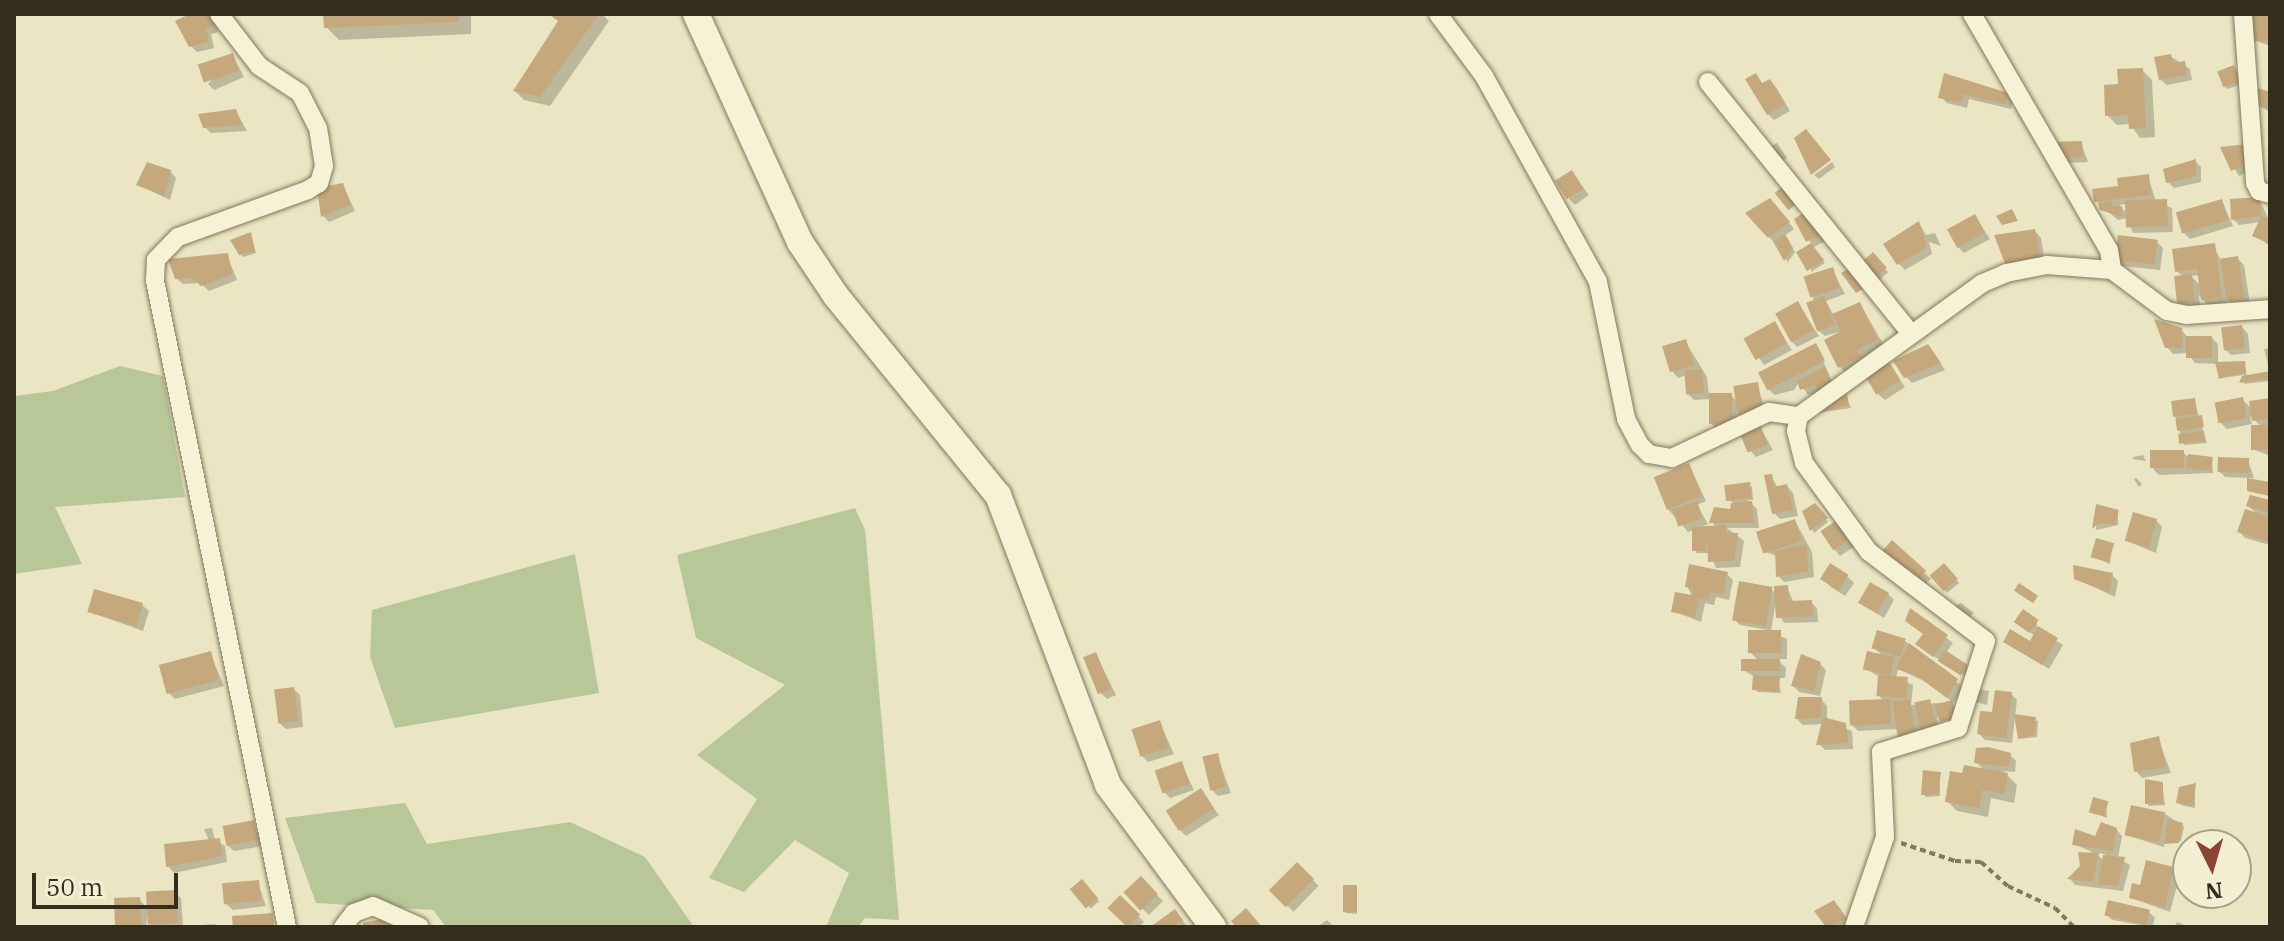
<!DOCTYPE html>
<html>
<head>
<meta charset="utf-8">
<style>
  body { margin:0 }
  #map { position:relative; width:2284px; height:941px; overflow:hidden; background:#eae6c3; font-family:"IBM Plex Serif",serif }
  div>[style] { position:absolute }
  .green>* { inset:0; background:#b7c798 }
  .shadow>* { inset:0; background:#0003; transform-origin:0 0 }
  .building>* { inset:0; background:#c5a97c; transform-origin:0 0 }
  .path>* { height:4px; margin-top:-2px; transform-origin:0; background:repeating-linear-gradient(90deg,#82785b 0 6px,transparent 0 10px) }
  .roads { filter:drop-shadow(0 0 2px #82785b) drop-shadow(0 0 2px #82785b) }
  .street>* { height:18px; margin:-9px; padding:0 9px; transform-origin:9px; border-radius:9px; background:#f5f2d5 }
  .secondary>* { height:26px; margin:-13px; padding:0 13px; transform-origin:13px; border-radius:13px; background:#f5f2d5 }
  span { translate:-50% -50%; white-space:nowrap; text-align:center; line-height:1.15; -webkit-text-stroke:6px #f2efd2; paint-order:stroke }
  .frame { position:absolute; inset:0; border:16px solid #332d1e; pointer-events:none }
  .north { position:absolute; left:2172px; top:829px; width:80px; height:80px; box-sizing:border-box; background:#f2efd2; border:2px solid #a6a18a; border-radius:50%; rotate:175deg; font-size:22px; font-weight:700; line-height:32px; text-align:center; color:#332d1e }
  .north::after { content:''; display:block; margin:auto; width:28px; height:36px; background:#8c4331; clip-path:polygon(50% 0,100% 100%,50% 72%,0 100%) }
  .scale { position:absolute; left:32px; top:873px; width:146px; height:36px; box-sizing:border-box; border:4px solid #332d1e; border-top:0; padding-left:10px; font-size:24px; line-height:28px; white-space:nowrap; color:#332d1e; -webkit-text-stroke:6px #f2efd2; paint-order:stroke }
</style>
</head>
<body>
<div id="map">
  <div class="green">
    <div style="clip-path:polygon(120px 366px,163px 376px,185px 497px,55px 507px,82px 564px,14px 574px,14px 396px,53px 391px)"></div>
    <div style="clip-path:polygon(855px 508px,865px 530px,899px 920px,865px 918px,858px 927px,826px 927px,849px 873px,795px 840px,744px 892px,709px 878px,757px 799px,697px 755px,785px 685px,696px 638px,677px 555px)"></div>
    <div style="clip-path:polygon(575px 554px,599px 693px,395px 728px,370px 657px,372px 610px)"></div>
    <div style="clip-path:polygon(405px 803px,427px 844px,570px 822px,645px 857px,694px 927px,446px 927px,433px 910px,316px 903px,285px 818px)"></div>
  </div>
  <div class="shadow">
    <div style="clip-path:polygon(194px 14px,211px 15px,219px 32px,211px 34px,214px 48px,197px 52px,191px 46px)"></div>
    <div style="clip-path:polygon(325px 14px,471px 14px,471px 34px,339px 40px,326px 27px)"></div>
    <div style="clip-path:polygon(548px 14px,602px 14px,609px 21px,550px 106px,524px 100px,515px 91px,560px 22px)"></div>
    <div style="clip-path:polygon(2254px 14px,2270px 14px,2270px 46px,2254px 40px)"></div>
    <div style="clip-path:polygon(233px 56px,244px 77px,214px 90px,208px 84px)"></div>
    <div style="clip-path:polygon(2170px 56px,2190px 69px,2192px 80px,2167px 85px,2160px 79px)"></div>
    <div style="clip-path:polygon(2234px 67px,2241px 84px,2228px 89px,2225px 87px)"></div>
    <div style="clip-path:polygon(2142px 70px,2152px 80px,2155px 137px,2140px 138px,2130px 124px,2117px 125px,2107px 115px,2120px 86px)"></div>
    <div style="clip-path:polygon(1755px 75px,1763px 85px,1770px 81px,1776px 87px,1790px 111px,1774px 120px,1768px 114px)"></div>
    <div style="clip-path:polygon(1946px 76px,2007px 95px,2013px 101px,2011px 109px,1969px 99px,1967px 108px,1947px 103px,1941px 97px)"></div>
    <div style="clip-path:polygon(2270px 94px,2270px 112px,2253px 103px)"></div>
    <div style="clip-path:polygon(236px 111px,247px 131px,211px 133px,205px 127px)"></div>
    <div style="clip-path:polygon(1777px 143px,1787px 158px,1780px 163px,1767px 148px)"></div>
    <div style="clip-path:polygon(2081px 143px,2088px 162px,2063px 163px,2056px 157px)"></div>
    <div style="clip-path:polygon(2223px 149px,2255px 168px,2239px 176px)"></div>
    <div style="clip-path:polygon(2195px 161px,2201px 167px,2201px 182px,2174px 188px,2168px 182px)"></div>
    <div style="clip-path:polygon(1832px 162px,1835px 167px,1819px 179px,1814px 175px)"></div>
    <div style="clip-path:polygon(170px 171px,176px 178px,170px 200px,139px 185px)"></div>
    <div style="clip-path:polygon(1572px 173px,1589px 195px,1575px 205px,1569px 199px)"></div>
    <div style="clip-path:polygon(evenodd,2148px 176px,2156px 202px,2172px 208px,2173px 232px,2133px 233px,2127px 218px,2118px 220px,2096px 201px,2148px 176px,2127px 204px,2127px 213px,2119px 205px,2127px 204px)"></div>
    <div style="clip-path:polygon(343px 185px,355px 211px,329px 222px,323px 216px)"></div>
    <div style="clip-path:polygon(2259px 199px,2270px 222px,2270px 246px,2254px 235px,2260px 222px,2239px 225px,2232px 218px)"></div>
    <div style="clip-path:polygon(2222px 201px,2233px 226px,2190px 239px,2184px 233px)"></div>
    <div style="clip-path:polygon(1776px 206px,1794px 229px,1784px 236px,1795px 252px,1788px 262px,1769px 236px)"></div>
    <div style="clip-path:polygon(1975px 217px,1990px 239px,1964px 253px,1958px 247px)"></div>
    <div style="clip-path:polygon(1797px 220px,1829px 239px,1812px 248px,1825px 263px,1811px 272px,1812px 245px)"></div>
    <div style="clip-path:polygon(1919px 223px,1926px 235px,1935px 233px,1941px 246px,1929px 242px,1932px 254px,1905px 270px,1899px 264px)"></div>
    <div style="clip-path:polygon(2035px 231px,2041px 238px,2046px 270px,2015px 274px)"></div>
    <div style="clip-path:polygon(251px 235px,256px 253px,243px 257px,240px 254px)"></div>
    <div style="clip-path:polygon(2157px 242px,2163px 248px,2160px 270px,2123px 266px,2117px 260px)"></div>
    <div style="clip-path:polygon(evenodd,2214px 246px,2221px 261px,2238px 259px,2244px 265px,2250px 304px,2234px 306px,2226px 298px,2227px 304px,2209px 306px,2199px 295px,2200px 307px,2186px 309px,2180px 303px,2183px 277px,2177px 271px,2214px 246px,2200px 275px,2201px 286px,2191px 276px,2200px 275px)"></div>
    <div style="clip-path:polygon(227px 255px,237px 280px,209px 291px,200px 283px,183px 284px,176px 278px)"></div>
    <div style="left:1873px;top:255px;width:23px;height:12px;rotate:49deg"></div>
    <div style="clip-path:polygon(1832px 269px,1845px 294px,1826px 301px,1834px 316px,1860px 304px,1886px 349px,1849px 376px,1839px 366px,1838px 332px,1825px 336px,1818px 330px,1813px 297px)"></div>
    <div style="clip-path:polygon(1798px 304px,1819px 336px,1797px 347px,1791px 341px)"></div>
    <div style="clip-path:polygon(1774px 324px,1792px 350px,1764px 365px,1746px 339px)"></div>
    <div style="clip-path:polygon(2242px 327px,2248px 334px,2250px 353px,2231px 355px,2225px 349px)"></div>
    <div style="clip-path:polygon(2181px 329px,2188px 338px,2212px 338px,2218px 344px,2218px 364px,2195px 363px,2188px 353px,2173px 354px,2167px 347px)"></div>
    <div style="clip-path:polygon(1685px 341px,1707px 377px,1709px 395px,1731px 395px,1739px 404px,1757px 385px,1768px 417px,1737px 404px,1737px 430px,1717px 430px,1711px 423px,1711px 399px,1694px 400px,1688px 394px,1686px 375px,1678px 378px,1672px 371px)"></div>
    <div style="clip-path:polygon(1816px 345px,1836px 390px,1808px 395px,1799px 382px,1794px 390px,1775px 395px,1768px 389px)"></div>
    <div style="clip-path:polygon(2270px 348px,2270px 368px,2269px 368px,2264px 349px)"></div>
    <div style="clip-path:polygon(1934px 353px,1945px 370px,1912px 383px,1906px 377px)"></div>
    <div style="clip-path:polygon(1887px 361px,1905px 387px,1885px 400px,1878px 394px)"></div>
    <div style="clip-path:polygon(2244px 363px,2247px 377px,2270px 373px,2270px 381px,2244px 384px,2244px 375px,2220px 378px)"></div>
    <div style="clip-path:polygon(1846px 396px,1851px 408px,1817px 413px)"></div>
    <div style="clip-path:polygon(2242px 399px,2253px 410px,2270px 400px,2270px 456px,2255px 450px,2262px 427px,2250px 416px,2252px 424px,2227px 429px,2220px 422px)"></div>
    <div style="clip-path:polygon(2194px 400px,2207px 443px,2184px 445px,2175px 416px)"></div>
    <div style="clip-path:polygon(1758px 424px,1773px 450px,1756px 457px,1750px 450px)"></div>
    <div style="clip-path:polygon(2183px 452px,2190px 459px,2212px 459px,2213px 473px,2159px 475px,2153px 469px)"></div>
    <div style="clip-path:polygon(2143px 455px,2146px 461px,2133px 459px,2133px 457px)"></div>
    <div style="clip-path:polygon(2248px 460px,2254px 478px,2225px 477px,2219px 471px)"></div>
    <div style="clip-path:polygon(1689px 465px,1706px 501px,1697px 505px,1708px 524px,1696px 529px,1709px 533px,1709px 526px,1716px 527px,1712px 522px,1731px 512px,1733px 502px,1728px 500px,1752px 486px,1753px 500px,1748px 500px,1757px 509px,1759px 528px,1727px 528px,1744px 541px,1740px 567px,1716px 568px,1710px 553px,1696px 553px,1694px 530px,1688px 532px,1667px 508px)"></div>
    <div style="clip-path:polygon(1771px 476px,1778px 488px,1787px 486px,1793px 493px,1798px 516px,1780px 519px,1774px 513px)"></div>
    <div style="clip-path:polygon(2134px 479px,2136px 478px,2142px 484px,2139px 487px)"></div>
    <div style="clip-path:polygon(2270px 503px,2270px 545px,2245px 538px,2239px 531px,2256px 513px,2248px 506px)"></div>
    <div style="clip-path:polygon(1815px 506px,1828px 522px,1814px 533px,1805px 512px)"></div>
    <div style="clip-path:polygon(2098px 506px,2118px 512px,2118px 525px,2096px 530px)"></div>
    <div style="clip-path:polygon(2156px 520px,2162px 527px,2156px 553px,2127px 541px)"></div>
    <div style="clip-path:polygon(1795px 521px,1812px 552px,1814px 577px,1784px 582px,1778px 576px,1777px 556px,1765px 552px)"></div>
    <div style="clip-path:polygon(1837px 522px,1855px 546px,1840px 556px,1834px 549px)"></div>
    <div style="clip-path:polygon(1892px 543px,1930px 578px,1944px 565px,1959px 583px,1947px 593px,1933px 576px,1921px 590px)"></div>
    <div style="clip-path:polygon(2112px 545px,2110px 564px,2093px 556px)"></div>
    <div style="clip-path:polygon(1727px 574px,1733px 580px,1729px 600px,1716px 597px,1714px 605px,1705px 603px,1701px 622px,1673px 611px,1693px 598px,1687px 586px)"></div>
    <div style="clip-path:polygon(2112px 575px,2118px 581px,2115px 597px,2076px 578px)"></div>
    <div style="clip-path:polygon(1848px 577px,1854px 583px,1845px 596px,1828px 585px)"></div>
    <div style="clip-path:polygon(1787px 587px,1794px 603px,1811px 602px,1817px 608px,1818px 622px,1784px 623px,1775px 606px,1771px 632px,1787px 639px,1787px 659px,1777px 659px,1786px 668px,1785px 678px,1778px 678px,1781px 693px,1757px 692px,1755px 677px,1743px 670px,1759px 661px,1750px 652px,1768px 630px,1740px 625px,1734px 619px,1771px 589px,1776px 594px)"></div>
    <div style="clip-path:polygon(1888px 594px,1894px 600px,1884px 618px,1861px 603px)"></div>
    <div style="clip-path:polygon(1961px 603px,1974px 613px,1967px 619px,1952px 608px)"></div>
    <div style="clip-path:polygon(142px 605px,149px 611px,143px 631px,90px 612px)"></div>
    <div style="clip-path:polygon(1911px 611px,1953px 643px,1946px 653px,1970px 669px,1965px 676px,1924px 650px,1925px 634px)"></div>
    <div style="clip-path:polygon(2037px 621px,2037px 628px,2063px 645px,2049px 669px,2005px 641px,2031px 644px,2035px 636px,2019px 624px)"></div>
    <div style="clip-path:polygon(evenodd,1905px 641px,1963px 687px,1953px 704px,1957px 714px,1937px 717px,1943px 740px,1899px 729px,1858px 731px,1852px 725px,1884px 701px,1878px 695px,1880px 677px,1866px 669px,1883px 656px,1874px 648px,1905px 641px,1898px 669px,1924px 681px,1953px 702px,1911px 705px,1913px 685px,1896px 678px,1898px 669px)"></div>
    <div style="clip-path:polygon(210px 653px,224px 686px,175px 699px,169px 693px)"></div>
    <div style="clip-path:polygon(1096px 654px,1116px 695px,1107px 699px,1101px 693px)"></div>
    <div style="clip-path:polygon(1820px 664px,1826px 670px,1820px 696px,1799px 692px,1793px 686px)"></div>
    <div style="clip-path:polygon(294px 689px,300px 695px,303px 727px,286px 729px,279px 723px)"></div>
    <div style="clip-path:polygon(1978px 689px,1989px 691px,1987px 705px,1975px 702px)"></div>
    <div style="clip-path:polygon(2011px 694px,2017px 700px,2012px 743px,1985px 740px,1979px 734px)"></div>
    <div style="clip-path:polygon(1821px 699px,1827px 706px,1827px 722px,1852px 731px,1853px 749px,1825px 750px,1819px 744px,1824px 724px,1803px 725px,1797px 719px)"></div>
    <div style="clip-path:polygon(2016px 716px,2038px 721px,2037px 737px,2020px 739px)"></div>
    <div style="clip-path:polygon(1160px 723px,1174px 754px,1148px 762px,1142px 756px)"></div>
    <div style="clip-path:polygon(2158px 738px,2171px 773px,2142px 778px,2136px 771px)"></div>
    <div style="clip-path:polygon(1217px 755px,1231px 793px,1218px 796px,1212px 790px)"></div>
    <div style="clip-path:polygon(2010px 755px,2016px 761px,2015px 772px,2003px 771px,2017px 785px,2014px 803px,1991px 798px,1988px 817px,1957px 811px,1947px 801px,1964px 775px,1985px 771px,1976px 762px)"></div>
    <div style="clip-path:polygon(1181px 763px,1194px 790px,1170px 798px,1164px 792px)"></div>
    <div style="clip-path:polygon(1940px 774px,1940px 796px,1926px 797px,1923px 794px)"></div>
    <div style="clip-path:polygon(2162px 783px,2165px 805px,2149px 806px,2147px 803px)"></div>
    <div style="clip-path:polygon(2195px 785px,2195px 808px,2181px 805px,2178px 802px)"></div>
    <div style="clip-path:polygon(1201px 791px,1219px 815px,1186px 836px,1180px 830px)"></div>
    <div style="clip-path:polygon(2106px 803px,2107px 818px,2092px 812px)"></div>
    <div style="clip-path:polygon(2164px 813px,2184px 827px,2181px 841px,2165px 842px,2164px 847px,2126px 835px)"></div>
    <div style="clip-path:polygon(253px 822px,263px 846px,234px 851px,227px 845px)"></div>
    <div style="clip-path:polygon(212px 828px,215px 840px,225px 846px,227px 862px,174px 873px,168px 866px,209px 841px,204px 829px)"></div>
    <div style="clip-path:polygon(evenodd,2116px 829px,2122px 836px,2118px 858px,2130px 865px,2123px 891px,2075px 885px,2070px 879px,2092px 852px,2074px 844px,2116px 829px,2096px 853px,2105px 854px,2104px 861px,2096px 853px)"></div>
    <div style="left:1297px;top:865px;width:30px;height:36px;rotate:44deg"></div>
    <div style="clip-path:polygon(2173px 869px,2180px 875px,2170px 912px,2131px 898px)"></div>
    <div style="left:1141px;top:879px;width:31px;height:20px;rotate:45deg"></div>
    <div style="left:1081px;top:881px;width:27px;height:11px;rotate:48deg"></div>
    <div style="clip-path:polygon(258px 882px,266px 906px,233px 910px,226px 904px)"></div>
    <div style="clip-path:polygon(1356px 887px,1357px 914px,1346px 913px,1343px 911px)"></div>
    <div style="clip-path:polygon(175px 892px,181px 898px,183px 927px,153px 927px,150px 924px)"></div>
    <div style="clip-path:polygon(1120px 898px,1144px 922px,1139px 927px,1129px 927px,1110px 908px)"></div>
    <div style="clip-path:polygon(139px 899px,148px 909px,146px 927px,117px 927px)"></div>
    <div style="clip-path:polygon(1834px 902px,1840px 908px,1851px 926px,1829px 927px,1817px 912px)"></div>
    <div style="clip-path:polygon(1175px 911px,1188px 927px,1154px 927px)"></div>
    <div style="clip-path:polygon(2149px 912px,2155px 918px,2152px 927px,2112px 920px,2106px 914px)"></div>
    <div style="clip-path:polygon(1327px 920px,1334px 927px,1317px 927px)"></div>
    <div style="clip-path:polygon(2177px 922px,2189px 927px,2175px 927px)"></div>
    <div style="clip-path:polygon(215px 924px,218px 927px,188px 927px,188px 926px)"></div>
  </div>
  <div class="building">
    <div style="clip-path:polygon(190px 14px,209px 14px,214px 26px,206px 28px,209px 42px,189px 47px,175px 21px)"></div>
    <div style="clip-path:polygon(323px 14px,459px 14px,459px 22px,324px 28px)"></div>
    <div style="clip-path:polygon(549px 14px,599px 14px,540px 97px,513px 91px,558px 21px)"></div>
    <div style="left:2252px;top:14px;width:18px;height:27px"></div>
    <div style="left:233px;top:53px;width:19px;height:37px;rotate:72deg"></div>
    <div style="clip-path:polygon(2171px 54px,2173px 63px,2185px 61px,2187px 74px,2159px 80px,2154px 57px)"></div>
    <div style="left:2234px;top:65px;width:17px;height:18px;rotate:69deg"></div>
    <div style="clip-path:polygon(2143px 68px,2146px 128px,2129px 129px,2128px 115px,2105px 116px,2104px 85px,2118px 84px,2117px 69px)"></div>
    <div style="clip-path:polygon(1756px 73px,1762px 83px,1770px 79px,1785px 104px,1767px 115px,1745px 79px)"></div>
    <div style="clip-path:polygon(1944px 73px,2008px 93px,2005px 104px,1963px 94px,1961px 103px,1938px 98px)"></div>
    <div style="clip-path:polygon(2255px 87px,2270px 92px,2270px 109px,2250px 103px)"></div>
    <div style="clip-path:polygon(236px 109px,242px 125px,203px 128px,198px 114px)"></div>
    <div style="clip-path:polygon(1806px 129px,1831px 160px,1811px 175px,1794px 138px)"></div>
    <div style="clip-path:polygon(2082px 141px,2083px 157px,2055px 158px,2050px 142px)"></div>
    <div style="clip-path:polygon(2248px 144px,2250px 162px,2231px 171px,2220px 147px)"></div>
    <div style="clip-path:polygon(2196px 159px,2196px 176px,2166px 183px,2163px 169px)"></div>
    <div style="clip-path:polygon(147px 162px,171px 170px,164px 196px,136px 185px)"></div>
    <div style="left:1572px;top:170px;width:22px;height:20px;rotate:58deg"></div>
    <div style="clip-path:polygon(2149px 174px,2151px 195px,2094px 202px,2092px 189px,2118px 186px,2117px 178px)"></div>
    <div style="clip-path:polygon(343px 183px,351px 205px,321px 217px,317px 188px)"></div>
    <div style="left:1787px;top:183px;width:22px;height:16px;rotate:51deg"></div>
    <div style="clip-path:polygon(2260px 197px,2261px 216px,2270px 219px,2270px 244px,2252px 236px,2261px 216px,2231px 220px,2230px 199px)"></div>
    <div style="clip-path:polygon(1770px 198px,1790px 222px,1768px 238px,1745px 213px)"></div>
    <div style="left:2167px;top:199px;width:27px;height:42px;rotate:88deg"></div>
    <div style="left:2222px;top:199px;width:22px;height:48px;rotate:74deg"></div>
    <div style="clip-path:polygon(2112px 201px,2112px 206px,2122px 206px,2122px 217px,2100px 210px,2098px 203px)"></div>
    <div style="clip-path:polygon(2012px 209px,2018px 221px,2002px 225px,1996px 216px)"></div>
    <div style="clip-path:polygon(1808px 210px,1824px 233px,1806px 242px,1794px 219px)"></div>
    <div style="left:1975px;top:214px;width:21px;height:32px;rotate:61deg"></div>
    <div style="clip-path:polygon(1919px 221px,1927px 247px,1897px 265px,1883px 244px)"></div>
    <div style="clip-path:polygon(2035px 229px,2041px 264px,2007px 269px,1994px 235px)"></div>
    <div style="clip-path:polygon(251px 232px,255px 251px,239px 255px,230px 240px)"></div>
    <div style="clip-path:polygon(1785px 234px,1793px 248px,1784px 261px,1773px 241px)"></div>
    <div style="left:2118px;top:235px;width:40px;height:25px;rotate:7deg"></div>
    <div style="clip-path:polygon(1811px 243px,1824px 260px,1807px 271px,1796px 252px)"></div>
    <div style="clip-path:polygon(2215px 243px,2222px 298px,2201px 300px,2197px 269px,2175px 272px,2172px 249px)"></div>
    <div style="left:1873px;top:252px;width:21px;height:16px;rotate:49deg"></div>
    <div style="clip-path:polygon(228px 253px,232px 274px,201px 286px,192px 278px,175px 279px,168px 259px)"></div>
    <div style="left:2238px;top:256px;width:43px;height:18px;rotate:81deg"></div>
    <div style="left:1833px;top:267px;width:22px;height:31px;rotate:72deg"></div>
    <div style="clip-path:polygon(1851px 267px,1864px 288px,1856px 293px,1841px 273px)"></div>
    <div style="left:2192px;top:274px;width:28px;height:18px;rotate:84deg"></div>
    <div style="left:1824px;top:296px;width:31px;height:19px;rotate:69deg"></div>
    <div style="left:1798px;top:301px;width:33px;height:26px;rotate:61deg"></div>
    <div style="clip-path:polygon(1860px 302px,1878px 339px,1857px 350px,1861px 357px,1838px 368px,1824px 340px,1841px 331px,1832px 314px)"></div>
    <div style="clip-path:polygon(2154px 319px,2182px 328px,2183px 348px,2165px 348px)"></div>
    <div style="left:1775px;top:321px;width:25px;height:36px;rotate:61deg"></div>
    <div style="left:2242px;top:325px;width:23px;height:21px;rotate:83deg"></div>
    <div style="left:2186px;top:336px;width:26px;height:22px"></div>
    <div style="left:1686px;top:339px;width:27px;height:25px;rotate:73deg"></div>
    <div style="left:1816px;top:343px;width:20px;height:65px;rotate:63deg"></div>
    <div style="clip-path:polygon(1928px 344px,1941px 363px,1904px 378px,1893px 361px)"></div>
    <div style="left:1887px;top:358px;width:26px;height:28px;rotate:59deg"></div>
    <div style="clip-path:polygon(2245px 361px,2246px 372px,2219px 379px,2215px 362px)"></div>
    <div style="clip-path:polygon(1825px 367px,1831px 383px,1819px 393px,1815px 385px,1800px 390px,1797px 381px)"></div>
    <div style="left:1702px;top:369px;width:24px;height:18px;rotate:85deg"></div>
    <div style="clip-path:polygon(2270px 371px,2270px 379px,2239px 383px,2242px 376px)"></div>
    <div style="left:1758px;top:382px;width:30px;height:25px;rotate:81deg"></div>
    <div style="left:1709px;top:393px;width:23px;height:31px"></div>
    <div style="clip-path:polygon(1847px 394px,1849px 405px,1815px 414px,1814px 405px)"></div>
    <div style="left:2243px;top:397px;width:21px;height:29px;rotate:79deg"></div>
    <div style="left:2195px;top:398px;width:16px;height:24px;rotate:83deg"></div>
    <div style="clip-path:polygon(2270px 398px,2270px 418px,2252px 421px,2249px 401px)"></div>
    <div style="left:2202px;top:415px;width:12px;height:27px;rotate:81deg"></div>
    <div style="left:1759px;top:422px;width:24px;height:22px;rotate:68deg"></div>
    <div style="left:2270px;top:425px;width:25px;height:19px;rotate:90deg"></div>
    <div style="left:2204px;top:431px;width:10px;height:26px;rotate:84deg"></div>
    <div style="left:2184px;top:450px;width:18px;height:34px;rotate:90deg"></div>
    <div style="left:2188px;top:454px;width:25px;height:14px;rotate:7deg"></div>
    <div style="left:2218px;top:457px;width:31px;height:15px;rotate:2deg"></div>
    <div style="left:1689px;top:463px;width:35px;height:38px;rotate:68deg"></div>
    <div style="clip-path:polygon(1772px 474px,1774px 487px,1787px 484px,1793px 510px,1772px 514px,1764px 475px)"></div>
    <div style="clip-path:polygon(2247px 478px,2270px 482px,2269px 496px,2247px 491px)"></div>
    <div style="left:1750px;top:482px;width:16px;height:26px;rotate:83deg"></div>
    <div style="clip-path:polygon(2250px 495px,2270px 500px,2270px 513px,2246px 506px)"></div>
    <div style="left:1697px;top:501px;width:18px;height:26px;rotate:71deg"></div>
    <div style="clip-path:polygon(1752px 501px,1754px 523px,1709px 523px,1714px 507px,1730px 509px,1731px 503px)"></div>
    <div style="clip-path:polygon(1815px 503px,1828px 518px,1810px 531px,1802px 511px)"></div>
    <div style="clip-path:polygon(2096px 504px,2119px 510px,2115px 524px,2099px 523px,2092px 529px)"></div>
    <div style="clip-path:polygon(2245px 509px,2270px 517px,2270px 542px,2237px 532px)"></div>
    <div style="left:2133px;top:512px;width:25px;height:30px;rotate:16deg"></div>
    <div style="left:1795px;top:519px;width:23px;height:41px;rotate:72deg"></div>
    <div style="left:1837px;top:520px;width:23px;height:20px;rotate:56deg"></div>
    <div style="clip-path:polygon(1726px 525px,1726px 533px,1738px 533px,1734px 561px,1708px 562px,1707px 535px,1706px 551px,1692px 551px,1692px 527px)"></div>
    <div style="left:2096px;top:538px;width:19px;height:20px;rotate:16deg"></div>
    <div style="left:1892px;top:540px;width:46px;height:19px;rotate:42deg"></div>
    <div style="clip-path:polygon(1807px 544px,1808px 571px,1776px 577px,1775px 551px)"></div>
    <div style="left:1830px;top:563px;width:22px;height:19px;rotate:32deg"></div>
    <div style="left:1944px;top:563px;width:21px;height:19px;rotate:49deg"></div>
    <div style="clip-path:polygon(1689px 564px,1728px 572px,1723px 595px,1710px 592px,1708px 600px,1699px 598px,1695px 617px,1671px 612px,1675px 592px,1692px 595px,1693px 589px,1685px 587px)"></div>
    <div style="clip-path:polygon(2073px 565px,2113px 573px,2109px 593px,2074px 579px)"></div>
    <div style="left:1739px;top:581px;width:34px;height:40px;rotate:10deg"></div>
    <div style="left:1870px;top:582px;width:22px;height:24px;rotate:30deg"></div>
    <div style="left:2019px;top:583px;width:23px;height:9px;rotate:34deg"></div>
    <div style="clip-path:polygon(1788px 585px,1789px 601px,1812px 600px,1813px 616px,1776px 618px,1774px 586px)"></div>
    <div style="left:94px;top:589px;width:51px;height:24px;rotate:16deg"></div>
    <div style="clip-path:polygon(1910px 608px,1948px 635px,1933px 657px,1915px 644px,1923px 634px,1905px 621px)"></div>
    <div style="left:2023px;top:609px;width:19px;height:16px;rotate:35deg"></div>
    <div style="clip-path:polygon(2038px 626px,2058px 638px,2042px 665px,2003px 642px,2010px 629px,2030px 641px)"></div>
    <div style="left:1748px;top:630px;width:33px;height:23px"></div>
    <div style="left:1877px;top:630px;width:30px;height:19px;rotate:17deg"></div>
    <div style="clip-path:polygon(1909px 643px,1958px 679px,1947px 698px,1916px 675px,1896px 669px)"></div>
    <div style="left:1945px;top:650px;width:27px;height:13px;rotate:33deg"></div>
    <div style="left:211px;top:651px;width:30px;height:54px;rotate:75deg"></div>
    <div style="left:1867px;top:651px;width:28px;height:19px;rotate:13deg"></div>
    <div style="left:1096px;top:652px;width:40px;height:14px;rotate:68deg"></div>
    <div style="clip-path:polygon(1801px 654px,1821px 662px,1814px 691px,1791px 686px)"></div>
    <div style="left:1741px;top:659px;width:39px;height:12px"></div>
    <div style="left:1753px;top:675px;width:27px;height:15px;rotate:4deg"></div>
    <div style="left:1878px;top:675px;width:30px;height:21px;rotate:4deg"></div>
    <div style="left:294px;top:687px;width:34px;height:20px;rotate:83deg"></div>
    <div style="clip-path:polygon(1995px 690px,2012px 692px,2006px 738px,1977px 734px,1980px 711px,1992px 712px)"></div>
    <div style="clip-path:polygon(1798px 697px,1822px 697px,1821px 718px,1795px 719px)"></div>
    <div style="left:1890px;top:699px;width:25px;height:41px;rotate:88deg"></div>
    <div style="left:1910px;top:699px;width:38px;height:18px;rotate:81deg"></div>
    <div style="left:1930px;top:699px;width:36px;height:16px;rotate:77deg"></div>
    <div style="left:1952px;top:700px;width:18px;height:18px;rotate:74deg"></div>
    <div style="clip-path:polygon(2014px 714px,2036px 717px,2035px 735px,2018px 739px)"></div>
    <div style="clip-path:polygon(1823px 717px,1846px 723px,1848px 743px,1816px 745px)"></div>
    <div style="left:1160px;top:720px;width:29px;height:30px;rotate:72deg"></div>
    <div style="clip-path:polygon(2159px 736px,2166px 767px,2134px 772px,2130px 743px)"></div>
    <div style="clip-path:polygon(1988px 747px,2011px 753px,2009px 767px,1974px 763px,1976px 748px)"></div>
    <div style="left:1218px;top:753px;width:35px;height:16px;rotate:77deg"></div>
    <div style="left:1182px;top:761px;width:24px;height:29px;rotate:71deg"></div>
    <div style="clip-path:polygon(1964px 765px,2008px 773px,2004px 794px,1982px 790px,1979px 808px,1945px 802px,1950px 771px,1962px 773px)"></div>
    <div style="clip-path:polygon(1923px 770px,1941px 772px,1938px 794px,1921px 795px)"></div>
    <div style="clip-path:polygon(2145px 779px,2163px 782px,2163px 803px,2145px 804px)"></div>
    <div style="clip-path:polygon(2196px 783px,2193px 806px,2176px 803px,2179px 787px)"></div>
    <div style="left:1201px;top:788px;width:24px;height:42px;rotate:57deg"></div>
    <div style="left:2093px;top:797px;width:16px;height:16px;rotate:15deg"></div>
    <div style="left:2131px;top:805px;width:35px;height:31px;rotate:12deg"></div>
    <div style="clip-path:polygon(2168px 819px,2183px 823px,2179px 843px,2164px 844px)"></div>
    <div style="left:254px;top:820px;width:20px;height:32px;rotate:79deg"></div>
    <div style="clip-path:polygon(2101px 822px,2117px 828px,2113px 851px,2072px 845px,2075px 829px,2095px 836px)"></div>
    <div style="clip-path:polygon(220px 838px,222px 856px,166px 867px,164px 844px)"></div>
    <div style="clip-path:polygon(2078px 852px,2099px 853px,2093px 882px,2067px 879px,2080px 866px)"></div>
    <div style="clip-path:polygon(2103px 855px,2125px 857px,2118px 885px,2098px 885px)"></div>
    <div style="clip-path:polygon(2146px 860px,2174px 867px,2165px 907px,2129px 898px,2132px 883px,2140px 885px)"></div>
    <div style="left:1297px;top:862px;width:24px;height:40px;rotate:45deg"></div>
    <div style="left:1141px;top:876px;width:25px;height:24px;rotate:47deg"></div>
    <div style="left:1082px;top:879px;width:25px;height:16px;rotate:50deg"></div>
    <div style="left:259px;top:880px;width:21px;height:37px;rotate:85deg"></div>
    <div style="left:1343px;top:885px;width:14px;height:27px"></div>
    <div style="left:176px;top:890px;width:33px;height:30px;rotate:87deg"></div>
    <div style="left:1120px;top:895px;width:28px;height:18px;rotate:44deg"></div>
    <div style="left:140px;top:897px;width:30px;height:26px;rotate:88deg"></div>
    <div style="clip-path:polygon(1834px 900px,1846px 919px,1826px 927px,1814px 911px)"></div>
    <div style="left:2108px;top:900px;width:43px;height:16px;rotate:13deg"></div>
    <div style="clip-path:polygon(1246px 908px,1262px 927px,1236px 927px,1231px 921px)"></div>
    <div style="clip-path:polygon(1175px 909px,1183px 920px,1173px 927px,1150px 927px)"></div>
    <div style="clip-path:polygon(273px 913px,274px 927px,233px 927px,232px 916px)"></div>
    <div style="clip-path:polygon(390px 917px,392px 927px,363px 927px,363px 923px)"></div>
  </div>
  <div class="path">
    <div style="left:1901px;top:843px;width:57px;rotate:18.4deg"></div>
    <div style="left:1955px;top:861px;width:26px;rotate:2deg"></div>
    <div style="left:1981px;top:862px;width:36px;rotate:42deg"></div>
    <div style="left:2008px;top:886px;width:52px;rotate:25.1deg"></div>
    <div style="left:2055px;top:908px;width:27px;rotate:45deg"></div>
  </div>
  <div class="roads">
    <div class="street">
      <div style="left:219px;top:14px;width:66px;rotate:52.4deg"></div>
      <div style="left:259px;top:66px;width:49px;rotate:33.4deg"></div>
      <div style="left:300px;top:93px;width:39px;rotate:63deg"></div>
      <div style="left:318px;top:128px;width:38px;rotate:81deg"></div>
      <div style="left:324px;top:166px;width:18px;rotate:106deg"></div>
      <div style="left:319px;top:183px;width:13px;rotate:148deg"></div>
      <div style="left:308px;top:190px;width:138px;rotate:160.1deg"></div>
      <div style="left:178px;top:237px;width:32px;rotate:134deg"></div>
      <div style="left:156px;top:260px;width:21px;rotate:93deg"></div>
      <div style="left:155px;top:281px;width:659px;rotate:78.45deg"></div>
      <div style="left:1438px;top:14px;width:77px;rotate:53.4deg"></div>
      <div style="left:1484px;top:76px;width:235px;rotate:61deg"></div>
      <div style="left:1598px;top:282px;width:140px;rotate:78.4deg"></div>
      <div style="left:1626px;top:419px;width:30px;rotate:62deg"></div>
      <div style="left:1640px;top:445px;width:13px;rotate:45deg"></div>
      <div style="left:1649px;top:454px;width:23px;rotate:10deg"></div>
      <div style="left:1672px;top:458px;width:107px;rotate:-25.4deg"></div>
      <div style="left:1769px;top:412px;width:30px;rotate:8deg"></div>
      <div style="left:1972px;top:14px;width:273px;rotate:59.9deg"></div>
      <div style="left:2109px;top:250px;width:20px;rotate:81deg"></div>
      <div style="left:2243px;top:14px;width:169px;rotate:85.9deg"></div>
      <div style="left:2255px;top:183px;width:9px;rotate:63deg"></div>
      <div style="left:2259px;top:191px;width:11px;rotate:15deg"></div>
      <div style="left:1708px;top:82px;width:324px;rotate:51.1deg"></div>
      <div style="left:343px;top:927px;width:18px;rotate:-52deg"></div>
      <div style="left:354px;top:913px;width:20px;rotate:-20deg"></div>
      <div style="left:373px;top:906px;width:51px;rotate:24.1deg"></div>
      <div style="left:1854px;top:927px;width:95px;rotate:-71deg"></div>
      <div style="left:1885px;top:837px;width:85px;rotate:-92.7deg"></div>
      <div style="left:1881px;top:752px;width:81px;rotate:-17.3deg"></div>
      <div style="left:1958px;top:728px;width:91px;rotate:-72.2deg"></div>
      <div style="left:1986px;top:641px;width:147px;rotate:-142.7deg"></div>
      <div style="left:1869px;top:552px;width:110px;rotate:-126.1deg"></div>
      <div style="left:1804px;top:463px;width:33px;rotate:-104deg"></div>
      <div style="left:1796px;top:431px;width:15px;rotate:-79deg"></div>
      <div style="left:1799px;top:416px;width:227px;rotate:-35.9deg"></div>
      <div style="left:1983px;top:283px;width:25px;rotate:-23deg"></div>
      <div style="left:2006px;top:273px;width:42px;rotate:-11deg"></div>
      <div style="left:2047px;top:265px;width:65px;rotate:4.4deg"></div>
      <div style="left:2112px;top:270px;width:69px;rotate:36.7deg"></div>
      <div style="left:2167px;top:311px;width:20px;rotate:11deg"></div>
      <div style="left:2187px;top:315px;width:83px;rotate:-4.1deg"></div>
    </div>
    <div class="secondary">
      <div style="left:696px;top:14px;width:251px;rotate:65.5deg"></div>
      <div style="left:800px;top:242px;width:65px;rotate:56.3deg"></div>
      <div style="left:836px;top:296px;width:257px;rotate:50.9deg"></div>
      <div style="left:998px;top:495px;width:310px;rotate:69.2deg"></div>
      <div style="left:1108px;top:785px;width:177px;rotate:53.5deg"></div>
    </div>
  </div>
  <div class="frame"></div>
  <div class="north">N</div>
  <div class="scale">50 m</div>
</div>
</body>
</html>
